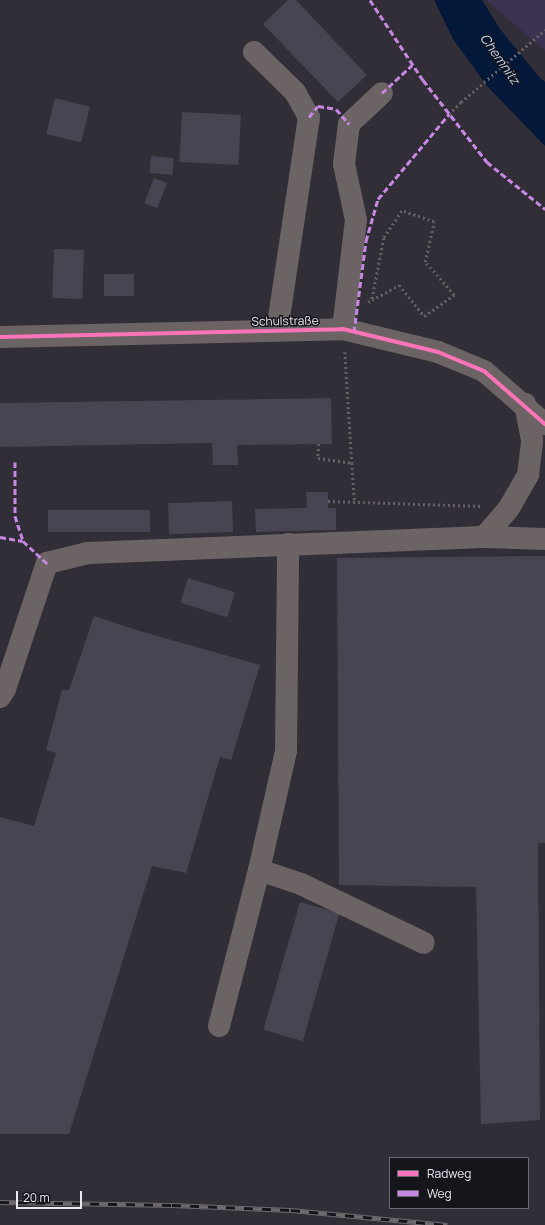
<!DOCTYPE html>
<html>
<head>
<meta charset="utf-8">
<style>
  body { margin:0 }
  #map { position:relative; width:545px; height:1225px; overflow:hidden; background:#312e37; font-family:Manrope,sans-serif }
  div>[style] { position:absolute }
  .green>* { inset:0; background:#3c3151 }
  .water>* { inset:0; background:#041939 }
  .building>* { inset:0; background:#494451; transform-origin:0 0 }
  .path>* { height:2.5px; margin-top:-1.25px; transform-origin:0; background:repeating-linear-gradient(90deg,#676064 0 2px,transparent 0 5px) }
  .minor>* { height:22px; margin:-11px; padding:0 11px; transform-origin:11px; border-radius:11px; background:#6c6365 }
  .rail>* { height:4.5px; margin-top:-2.25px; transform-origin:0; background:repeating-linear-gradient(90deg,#17151c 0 9px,#6e6a6e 0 18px); box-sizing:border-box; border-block:1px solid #6e6a6e }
  .quiet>* { height:3px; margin-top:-1.5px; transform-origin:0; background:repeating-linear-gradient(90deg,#c787e3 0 6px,transparent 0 9px) }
  .cycleway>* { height:4px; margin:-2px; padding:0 2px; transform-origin:2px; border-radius:2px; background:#fb73b8 }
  span { translate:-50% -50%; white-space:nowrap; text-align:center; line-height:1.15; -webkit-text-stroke:3px #17151c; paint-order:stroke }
  .street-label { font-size:12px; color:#ebe8f2 }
  .water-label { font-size:13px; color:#c2d9f8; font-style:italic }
  .legend { position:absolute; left:389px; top:1157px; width:140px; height:52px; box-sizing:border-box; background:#17151c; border:1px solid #6c6972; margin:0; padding:5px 7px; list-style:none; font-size:12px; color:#ebe8f2 }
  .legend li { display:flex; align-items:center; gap:8px; height:20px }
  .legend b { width:20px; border:1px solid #6c6972 }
  .scale { position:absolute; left:16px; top:1191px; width:66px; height:18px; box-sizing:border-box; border:2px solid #ebe8f2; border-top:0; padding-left:5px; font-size:12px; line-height:14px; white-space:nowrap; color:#ebe8f2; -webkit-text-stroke:3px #17151c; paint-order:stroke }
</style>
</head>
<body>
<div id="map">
  <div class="green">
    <div style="clip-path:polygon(486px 0,545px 0,545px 51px)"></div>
  </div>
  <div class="water">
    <div style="clip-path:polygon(434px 0,482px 0,500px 29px,539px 77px,545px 82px,545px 146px,488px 87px,453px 39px)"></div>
  </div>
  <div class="building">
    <div style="clip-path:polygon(288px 0,296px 0,367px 75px,338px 102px,263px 24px)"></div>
    <div style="left:55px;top:98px;width:36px;height:37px;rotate:14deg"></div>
    <div style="left:182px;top:112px;width:59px;height:50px;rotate:3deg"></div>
    <div style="left:151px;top:156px;width:23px;height:17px;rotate:5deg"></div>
    <div style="left:154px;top:178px;width:14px;height:27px;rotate:21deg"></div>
    <div style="left:54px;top:249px;width:30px;height:49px;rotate:2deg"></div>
    <div style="left:134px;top:274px;width:22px;height:30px;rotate:90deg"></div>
    <div style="clip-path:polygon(331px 398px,332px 444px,237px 445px,238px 465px,213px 465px,212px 443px,0 447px,0 403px)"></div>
    <div style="clip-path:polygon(306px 492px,328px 492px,328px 508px,336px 508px,336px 530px,256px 532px,255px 509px,307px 508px)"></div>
    <div style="left:232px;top:501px;width:31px;height:64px;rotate:88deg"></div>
    <div style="left:150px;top:510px;width:22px;height:102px;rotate:90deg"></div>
    <div style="clip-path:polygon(545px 556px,545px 843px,538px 843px,540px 1120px,481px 1124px,476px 887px,339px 885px,337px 558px)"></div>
    <div style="left:188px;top:578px;width:49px;height:26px;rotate:17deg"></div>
    <div style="clip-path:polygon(94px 616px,143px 632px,260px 665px,231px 760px,220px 757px,186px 873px,152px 866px,69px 1134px,0 1134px,0 817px,34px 826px,56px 753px,46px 750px,62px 690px,69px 690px)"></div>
    <div style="left:300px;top:902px;width:41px;height:133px;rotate:16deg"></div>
  </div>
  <div class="path">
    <div style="left:449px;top:114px;width:17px;rotate:-45deg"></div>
    <div style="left:461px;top:102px;width:111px;rotate:-40.6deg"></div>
    <div style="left:368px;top:302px;width:4px;rotate:-27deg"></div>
    <div style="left:372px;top:300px;width:31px;rotate:-29deg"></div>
    <div style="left:399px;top:285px;width:40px;rotate:51deg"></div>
    <div style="left:424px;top:316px;width:37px;rotate:-35deg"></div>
    <div style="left:454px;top:295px;width:44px;rotate:-131.3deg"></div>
    <div style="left:425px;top:262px;width:41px;rotate:-77.3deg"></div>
    <div style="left:434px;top:222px;width:34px;rotate:-161deg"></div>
    <div style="left:402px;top:211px;width:32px;rotate:124deg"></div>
    <div style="left:384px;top:238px;width:63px;rotate:101deg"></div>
    <div style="left:345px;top:352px;width:111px;rotate:86.4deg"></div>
    <div style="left:319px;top:444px;width:14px;rotate:94deg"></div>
    <div style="left:318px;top:458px;width:34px;rotate:8deg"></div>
    <div style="left:352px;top:463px;width:39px;rotate:86deg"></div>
    <div style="left:328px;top:501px;width:154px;rotate:1.9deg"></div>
  </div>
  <div class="minor">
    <div style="left:254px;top:52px;width:57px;rotate:44.3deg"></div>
    <div style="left:295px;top:92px;width:29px;rotate:61deg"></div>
    <div style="left:309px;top:117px;width:216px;rotate:98.5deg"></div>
    <div style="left:343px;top:329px;width:110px;rotate:-83.2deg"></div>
    <div style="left:356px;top:220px;width:57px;rotate:-102.1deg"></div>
    <div style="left:344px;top:164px;width:40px;rotate:-82.9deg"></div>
    <div style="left:349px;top:124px;width:45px;rotate:-43.2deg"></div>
    <div style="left:0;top:337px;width:343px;rotate:-1.3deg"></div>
    <div style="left:343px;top:329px;width:98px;rotate:13.6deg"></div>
    <div style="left:438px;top:352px;width:50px;rotate:22.4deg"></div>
    <div style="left:484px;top:371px;width:81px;rotate:41deg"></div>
    <div style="left:484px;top:537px;width:61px;rotate:1.9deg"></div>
    <div style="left:0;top:697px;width:9px;rotate:-58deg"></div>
    <div style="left:5px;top:689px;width:133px;rotate:-71.6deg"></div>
    <div style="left:47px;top:563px;width:42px;rotate:-13.7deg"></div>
    <div style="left:88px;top:553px;width:396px;rotate:-2.3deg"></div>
    <div style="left:484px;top:537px;width:38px;rotate:-49deg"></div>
    <div style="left:509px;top:508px;width:38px;rotate:-60deg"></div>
    <div style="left:528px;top:475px;width:35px;rotate:-83deg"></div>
    <div style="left:532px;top:440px;width:37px;rotate:-101deg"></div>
    <div style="left:259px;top:870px;width:44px;rotate:18.4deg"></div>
    <div style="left:301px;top:884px;width:136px;rotate:25.6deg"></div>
    <div style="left:219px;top:1026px;width:161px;rotate:-75.6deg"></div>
    <div style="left:259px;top:870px;width:122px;rotate:-77.2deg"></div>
    <div style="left:286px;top:751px;width:207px;rotate:-89.4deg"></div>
  </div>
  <div class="rail">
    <div style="left:0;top:1202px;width:172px;rotate:1deg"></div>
    <div style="left:172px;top:1205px;width:119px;rotate:2.4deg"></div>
    <div style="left:291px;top:1210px;width:157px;rotate:5.5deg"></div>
  </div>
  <div class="quiet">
    <div style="left:370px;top:0;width:96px;rotate:56.5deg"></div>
    <div style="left:423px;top:80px;width:104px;rotate:52deg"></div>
    <div style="left:487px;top:162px;width:75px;rotate:39deg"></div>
    <div style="left:382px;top:93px;width:41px;rotate:-43deg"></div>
    <div style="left:309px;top:117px;width:14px;rotate:-51deg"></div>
    <div style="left:318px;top:106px;width:18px;rotate:9deg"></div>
    <div style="left:336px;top:109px;width:20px;rotate:49deg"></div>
    <div style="left:354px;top:332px;width:92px;rotate:-82.5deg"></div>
    <div style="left:366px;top:241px;width:44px;rotate:-74.1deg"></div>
    <div style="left:378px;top:199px;width:111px;rotate:-50.1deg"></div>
    <div style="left:15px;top:462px;width:54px;rotate:90deg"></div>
    <div style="left:15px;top:516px;width:26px;rotate:72deg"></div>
    <div style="left:23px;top:541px;width:33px;rotate:43deg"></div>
    <div style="left:0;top:537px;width:23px;rotate:10deg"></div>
  </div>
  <div class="cycleway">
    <div style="left:0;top:337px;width:343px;rotate:-1.3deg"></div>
    <div style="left:343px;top:329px;width:98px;rotate:13.6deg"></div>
    <div style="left:438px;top:352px;width:50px;rotate:22.4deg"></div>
    <div style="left:484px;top:371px;width:81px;rotate:41deg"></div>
  </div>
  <div class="street-label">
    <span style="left:285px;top:321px;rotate:-1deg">Schulstraße</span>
  </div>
  <div class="water-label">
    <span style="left:500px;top:59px;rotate:55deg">Chemnitz</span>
  </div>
  <ul class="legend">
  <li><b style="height:5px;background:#fb73b8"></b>Radweg</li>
  <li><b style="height:5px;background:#c787e3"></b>Weg</li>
  </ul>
  <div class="scale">20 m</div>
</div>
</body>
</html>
